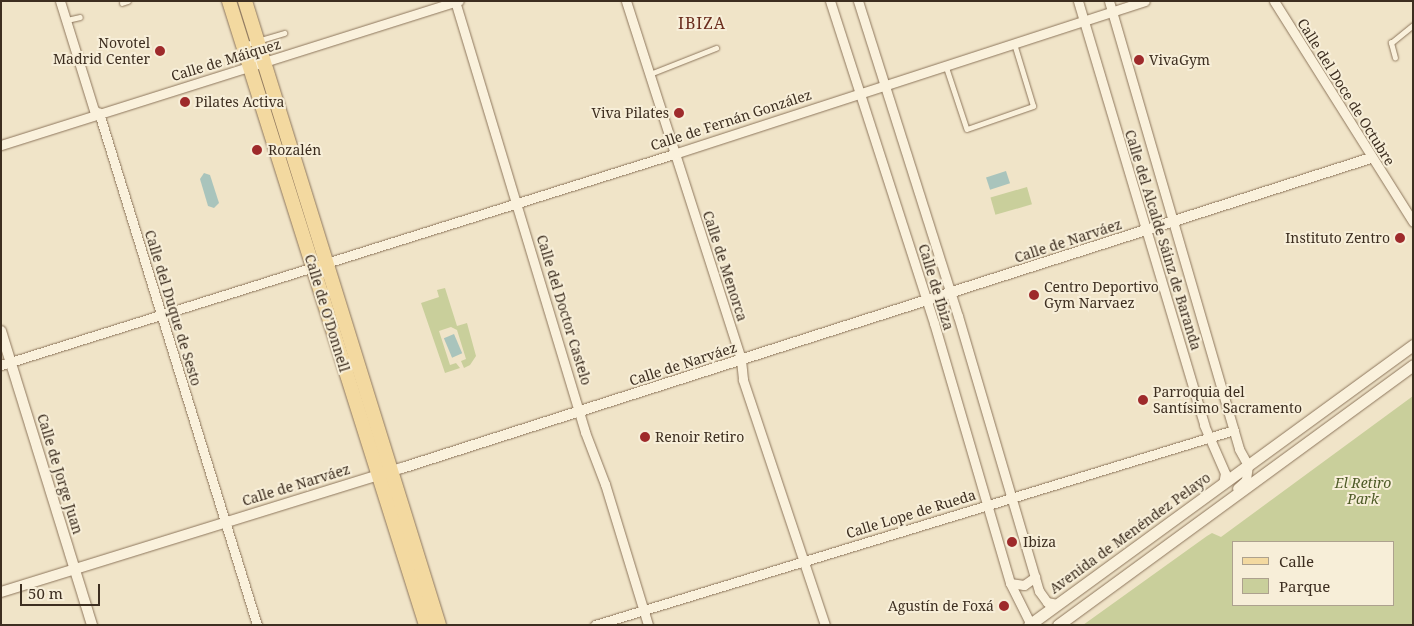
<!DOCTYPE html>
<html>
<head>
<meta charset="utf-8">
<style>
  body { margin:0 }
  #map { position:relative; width:1414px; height:626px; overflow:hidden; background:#f0e4c8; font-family:"Noto Serif",serif }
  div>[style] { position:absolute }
  .green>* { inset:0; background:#c9cf9b; transform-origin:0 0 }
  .water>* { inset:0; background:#a9c4bc; transform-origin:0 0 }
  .roads { filter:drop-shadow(0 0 1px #8d765c) drop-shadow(0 0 1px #8d765c) }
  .service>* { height:4.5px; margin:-2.25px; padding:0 2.25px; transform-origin:2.25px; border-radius:2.25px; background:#faf1dc }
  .minor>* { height:9px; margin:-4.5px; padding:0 4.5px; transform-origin:4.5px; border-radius:4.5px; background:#faf1dc }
  .tertiary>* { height:10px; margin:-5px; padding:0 5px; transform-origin:5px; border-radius:5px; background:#faf1dc }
  .secondary>* { height:11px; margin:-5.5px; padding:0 5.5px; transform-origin:5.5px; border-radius:5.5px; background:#faf1dc }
  .primary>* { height:14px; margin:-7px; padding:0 7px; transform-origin:7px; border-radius:7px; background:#f3d9a0 }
  .dots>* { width:14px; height:14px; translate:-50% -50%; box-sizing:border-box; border:2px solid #f7eed8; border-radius:50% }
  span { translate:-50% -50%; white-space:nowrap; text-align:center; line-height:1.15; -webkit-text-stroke:4px #f7eed8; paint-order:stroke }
  .poi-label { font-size:14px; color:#3d2e20 }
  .right { translate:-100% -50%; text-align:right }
  .left { translate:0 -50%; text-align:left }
  .street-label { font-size:14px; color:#3d2e20 }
  .park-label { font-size:14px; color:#4d5a26; font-style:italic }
  .quarter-label { font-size:16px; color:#6b2e1e; letter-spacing:1px }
  .frame { position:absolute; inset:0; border:2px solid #3d2e20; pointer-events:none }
  .legend { position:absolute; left:1232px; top:541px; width:162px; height:65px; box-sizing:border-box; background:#f7eed8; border:1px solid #ada18e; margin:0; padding:6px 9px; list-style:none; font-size:15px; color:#3d2e20 }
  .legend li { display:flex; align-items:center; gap:10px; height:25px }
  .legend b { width:25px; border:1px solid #ada18e }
  .scale { position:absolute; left:20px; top:584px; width:80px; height:22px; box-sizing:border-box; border:2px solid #3d2e20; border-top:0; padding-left:6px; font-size:15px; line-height:18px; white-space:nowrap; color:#3d2e20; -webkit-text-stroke:4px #f7eed8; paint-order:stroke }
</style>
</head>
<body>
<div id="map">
  <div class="green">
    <div style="left:1027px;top:187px;width:18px;height:38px;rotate:74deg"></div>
    <div style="clip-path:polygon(445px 288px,457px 326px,467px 323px,476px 356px,470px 365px,464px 368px,461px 361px,466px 359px,457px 330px,451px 327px,439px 331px,450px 365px,456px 363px,460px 368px,445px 373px,421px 303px,439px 297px,437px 290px)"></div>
    <div style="clip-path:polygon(evenodd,1413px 396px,1413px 625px,1083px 625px,1207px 536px,1212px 533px,1221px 537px,1413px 396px,1233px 542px,1393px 542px,1393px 605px,1233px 605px,1233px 542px)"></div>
  </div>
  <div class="water">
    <div style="left:1006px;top:171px;width:13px;height:21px;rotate:72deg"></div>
    <div style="clip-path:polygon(204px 173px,210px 175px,219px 203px,214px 208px,208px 206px,200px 179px)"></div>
    <div style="left:454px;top:334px;width:21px;height:11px;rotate:67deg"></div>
  </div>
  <div class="roads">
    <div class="service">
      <div style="left:122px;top:3px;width:6px;rotate:-18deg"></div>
      <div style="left:67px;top:20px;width:13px;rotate:-13deg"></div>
      <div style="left:244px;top:45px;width:42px;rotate:-16.7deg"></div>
      <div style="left:1395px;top:58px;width:16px;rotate:-105deg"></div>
      <div style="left:1391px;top:43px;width:28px;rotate:-39deg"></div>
      <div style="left:946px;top:66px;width:66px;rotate:71.6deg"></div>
      <div style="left:967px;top:129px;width:70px;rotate:-19.2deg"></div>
      <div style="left:1033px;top:106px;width:65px;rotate:-107deg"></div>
      <div style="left:650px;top:74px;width:71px;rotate:-21.5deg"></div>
    </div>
    <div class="minor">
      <div style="left:60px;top:1px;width:114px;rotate:72.7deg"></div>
      <div style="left:94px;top:110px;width:6px;rotate:31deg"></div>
      <div style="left:99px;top:113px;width:536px;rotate:72.85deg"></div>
      <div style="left:455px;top:1px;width:450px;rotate:73.2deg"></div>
      <div style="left:585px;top:432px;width:56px;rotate:69deg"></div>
      <div style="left:605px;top:484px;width:147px;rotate:73deg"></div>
      <div style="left:626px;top:1px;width:377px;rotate:72.2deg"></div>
      <div style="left:741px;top:360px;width:20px;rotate:84deg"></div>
      <div style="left:743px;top:380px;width:258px;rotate:71.5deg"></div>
      <div style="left:830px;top:1px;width:338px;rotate:72.1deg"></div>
      <div style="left:934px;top:323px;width:271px;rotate:73.7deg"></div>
      <div style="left:1010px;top:583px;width:47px;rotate:63.4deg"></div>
      <div style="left:858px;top:1px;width:330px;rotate:72.4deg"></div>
      <div style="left:958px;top:316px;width:287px;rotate:73.6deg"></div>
      <div style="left:1039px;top:591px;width:14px;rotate:54deg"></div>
      <div style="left:1047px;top:602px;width:10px;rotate:11deg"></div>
      <div style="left:1078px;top:1px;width:442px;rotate:73.4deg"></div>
      <div style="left:1204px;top:425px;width:52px;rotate:66.4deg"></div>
      <div style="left:1225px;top:473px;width:11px;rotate:100deg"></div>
      <div style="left:1109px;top:1px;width:466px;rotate:73.8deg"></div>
      <div style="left:1239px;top:449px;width:18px;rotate:61deg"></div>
      <div style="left:1248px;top:465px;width:15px;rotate:98deg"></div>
      <div style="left:1246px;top:480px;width:12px;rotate:138deg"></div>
      <div style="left:1274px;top:1px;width:261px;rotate:57.8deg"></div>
      <div style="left:1px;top:145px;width:480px;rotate:-17.5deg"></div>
      <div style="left:1px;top:365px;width:705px;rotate:-17.41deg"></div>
      <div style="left:674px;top:154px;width:495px;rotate:-18deg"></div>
      <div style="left:1010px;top:583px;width:14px;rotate:8deg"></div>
      <div style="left:1024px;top:585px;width:14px;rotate:-36deg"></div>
      <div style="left:595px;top:625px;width:668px;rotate:-16.97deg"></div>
    </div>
    <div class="tertiary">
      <div style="left:1px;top:331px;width:308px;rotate:72.8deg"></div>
      <div style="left:1px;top:592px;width:420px;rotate:-17.2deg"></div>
      <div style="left:402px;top:468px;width:1017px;rotate:-17.74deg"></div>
    </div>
    <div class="secondary">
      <div style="left:1029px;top:625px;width:475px;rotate:-36.1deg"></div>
      <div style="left:1058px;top:625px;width:440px;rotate:-36.2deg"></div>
    </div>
    <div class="primary">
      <div style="left:229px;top:1px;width:654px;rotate:72.48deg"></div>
      <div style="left:245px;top:1px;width:653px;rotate:72.73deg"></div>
    </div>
  </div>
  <div class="dots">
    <div style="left:160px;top:51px;background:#9e2a2b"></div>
    <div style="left:1139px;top:60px;background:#9e2a2b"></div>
    <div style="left:185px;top:102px;background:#9e2a2b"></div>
    <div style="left:679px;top:113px;background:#9e2a2b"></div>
    <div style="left:257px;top:150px;background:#9e2a2b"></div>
    <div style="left:1400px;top:238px;background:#9e2a2b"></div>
    <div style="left:1034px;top:295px;background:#9e2a2b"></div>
    <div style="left:1143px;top:400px;background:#9e2a2b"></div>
    <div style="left:645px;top:437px;background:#9e2a2b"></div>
    <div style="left:1012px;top:542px;background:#9e2a2b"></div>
    <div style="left:1004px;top:606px;background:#9e2a2b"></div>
  </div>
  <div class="poi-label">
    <span class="right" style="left:150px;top:51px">Novotel<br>Madrid Center</span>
    <span class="left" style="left:1149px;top:60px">VivaGym</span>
    <span class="left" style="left:195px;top:102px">Pilates Activa</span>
    <span class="right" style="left:669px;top:113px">Viva Pilates</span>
    <span class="left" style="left:268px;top:150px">Rozalén</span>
    <span class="right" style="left:1390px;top:238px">Instituto Zentro</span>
    <span class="left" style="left:1044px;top:295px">Centro Deportivo<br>Gym Narvaez</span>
    <span class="left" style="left:1153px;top:400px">Parroquia del<br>Santísimo Sacramento</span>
    <span class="left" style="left:655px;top:437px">Renoir Retiro</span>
    <span class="left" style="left:1023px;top:542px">Ibiza</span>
    <span class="right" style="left:994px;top:606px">Agustín de Foxá</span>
  </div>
  <div class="street-label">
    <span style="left:226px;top:60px;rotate:-17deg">Calle de Máiquez</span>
    <span style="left:1346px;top:92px;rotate:58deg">Calle del Doce de Octubre</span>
    <span style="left:731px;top:120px;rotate:-18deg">Calle de Fernán González</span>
    <span style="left:1163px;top:240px;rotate:73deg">Calle del Alcalde Sáinz de Baranda</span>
    <span style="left:1068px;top:241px;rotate:-18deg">Calle de Narváez</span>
    <span style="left:725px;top:266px;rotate:72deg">Calle de Menorca</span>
    <span style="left:936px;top:287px;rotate:73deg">Calle de Ibiza</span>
    <span style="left:173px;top:308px;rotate:73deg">Calle del Duque de Sesto</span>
    <span style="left:564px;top:310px;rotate:73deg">Calle del Doctor Castelo</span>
    <span style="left:327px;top:313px;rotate:73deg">Calle de O'Donnell</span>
    <span style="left:683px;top:364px;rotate:-18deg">Calle de Narváez</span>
    <span style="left:60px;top:474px;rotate:73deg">Calle de Jorge Juan</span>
    <span style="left:296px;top:485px;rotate:-17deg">Calle de Narváez</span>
    <span style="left:911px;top:514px;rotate:-17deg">Calle Lope de Rueda</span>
    <span style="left:1130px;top:533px;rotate:-36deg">Avenida de Menéndez Pelayo</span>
  </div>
  <div class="park-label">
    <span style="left:1363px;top:491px">El Retiro<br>Park</span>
  </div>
  <div class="quarter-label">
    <span style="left:702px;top:23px">IBIZA</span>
  </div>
  <div class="frame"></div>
  <ul class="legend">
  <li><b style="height:6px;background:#f3d9a0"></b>Calle</li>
  <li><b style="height:14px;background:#c9cf9b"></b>Parque</li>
  </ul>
  <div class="scale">50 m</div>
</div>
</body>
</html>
